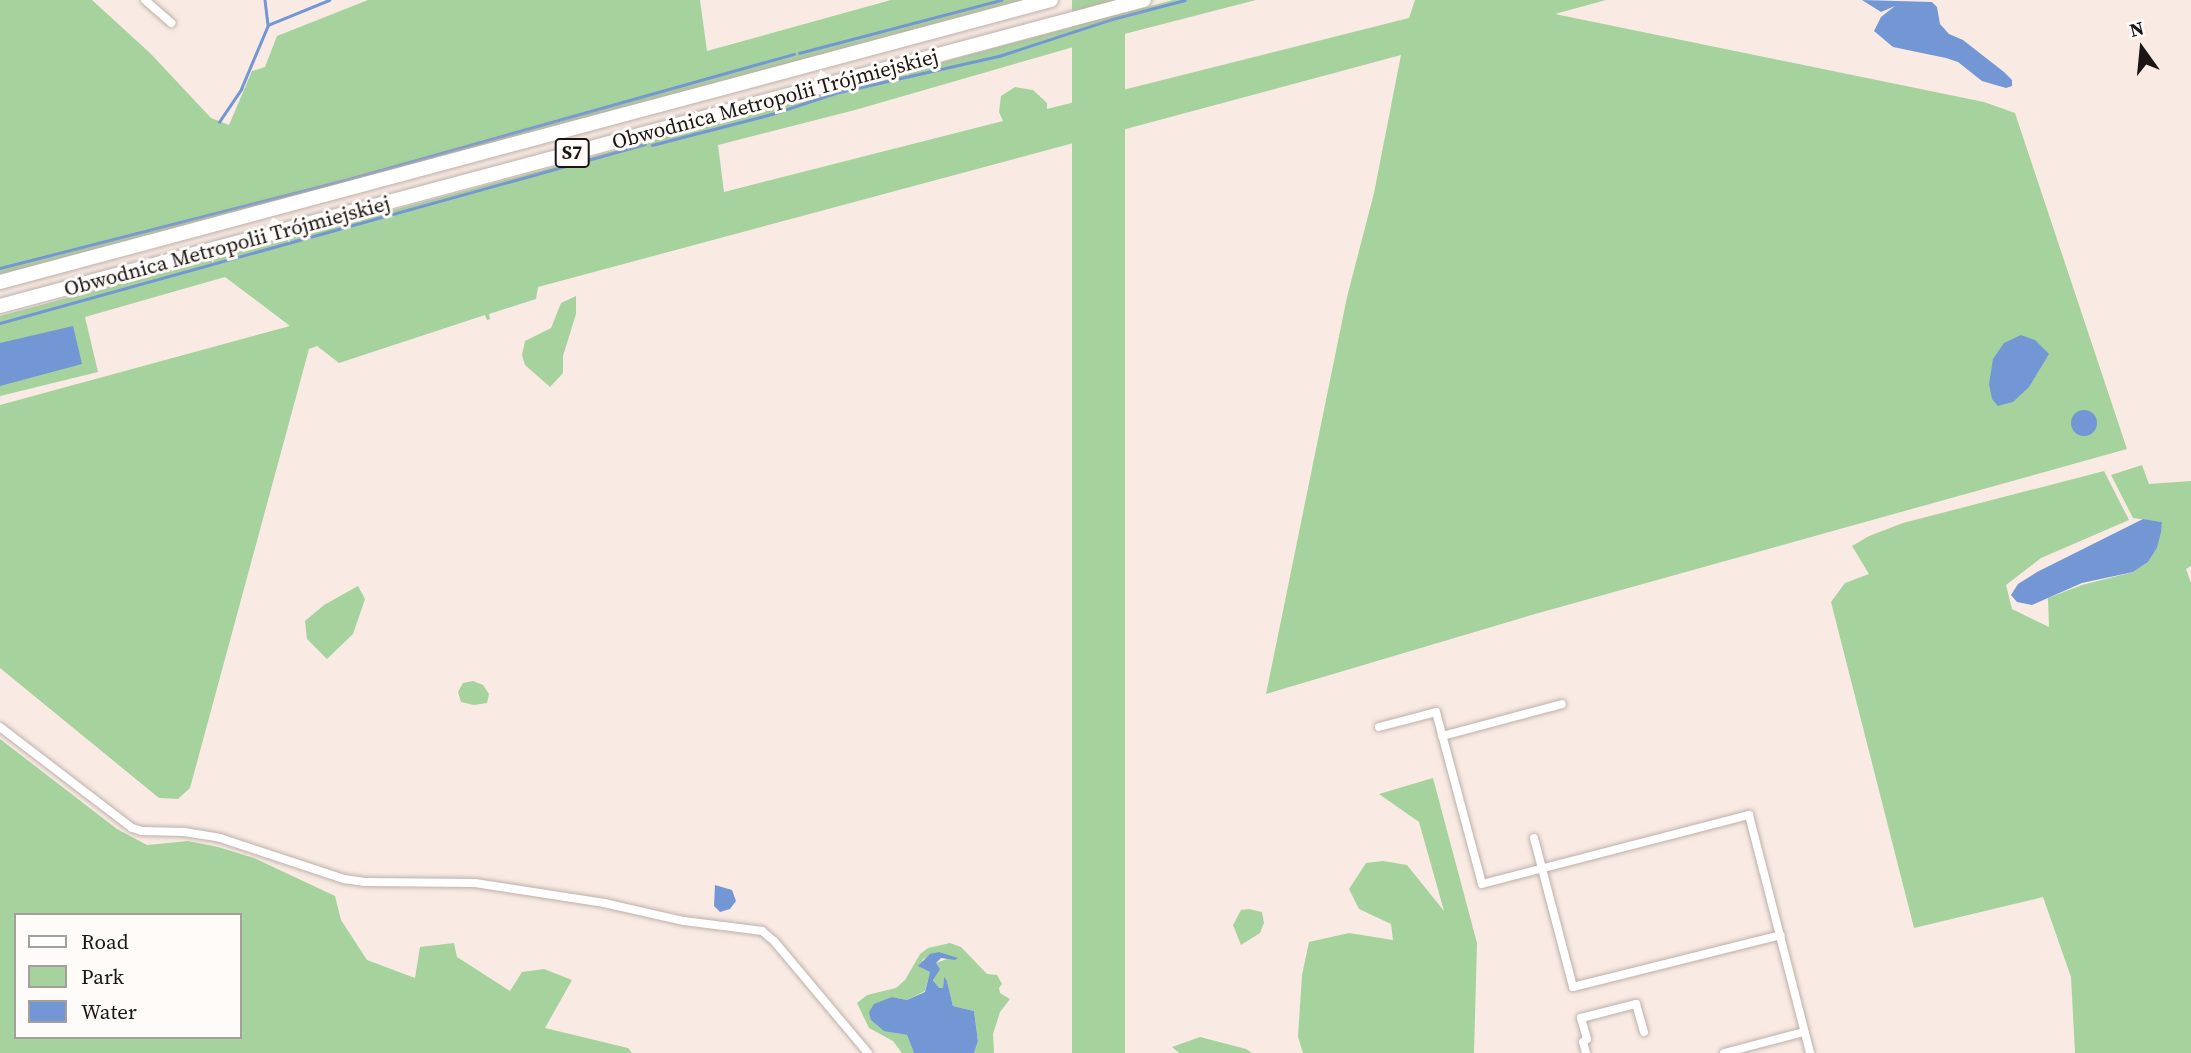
<!DOCTYPE html>
<html>
<head>
<meta charset="utf-8">
<style>
  body { margin:0 }
  #map { position:relative; width:2191px; height:1053px; overflow:hidden; background:#f9ebe3; font-family:"Source Serif 4",serif }
  div>[style] { position:absolute }
  .green>* { inset:0; background:#a6d29d; transform-origin:0 0 }
  .water>* { inset:0; background:#7397d5 }
  .round { border-radius:50% }
  .stream>* { height:2.5px; margin:-1.25px; padding:0 1.25px; transform-origin:1.25px; border-radius:1.25px; background:#7397d5 }
  .roads { filter:drop-shadow(0 0 2px #bdb0a9) drop-shadow(0 0 2px #bdb0a9) }
  .street>* { height:8px; margin:-4px; padding:0 4px; transform-origin:4px; border-radius:4px; background:#fff }
  .highway>* { height:14px; margin:-7px; padding:0 7px; transform-origin:7px; border-radius:7px; background:#fff }
  span { translate:-50% -50%; white-space:nowrap; text-align:center; line-height:1.15; -webkit-text-stroke:6px #fefbf9; paint-order:stroke }
  .shield-label span { padding:2px 5px; background:#fefbf9; border:2px solid; border-radius:5px; -webkit-text-stroke-width:0 }
  .shield-label { font-size:19px; color:#1b1614; font-weight:700 }
  .street-label { font-size:21px; color:#1b1614 }
  .legend { position:absolute; left:14px; top:913px; width:228px; height:126px; box-sizing:border-box; background:#fefbf9; border:2px solid #a39f9d; margin:0; padding:9px 12px; list-style:none; font-size:21px; color:#1b1614 }
  .legend li { display:flex; align-items:center; gap:14px; height:35px }
  .legend b { width:35px; border:2px solid #a39f9d }
  .north { position:absolute; left:2107px; top:14px; width:70px; height:70px; -webkit-text-stroke:5px #fefbf9; paint-order:stroke; rotate:345deg; font-size:19px; font-weight:700; line-height:28px; text-align:center; color:#1b1614 }
  .north::after { content:''; display:block; margin:auto; width:24px; height:32px; background:#1b1614; clip-path:polygon(50% 0,100% 100%,50% 72%,0 100%) }
</style>
</head>
<body>
<div id="map">
  <div class="green">
    <div style="clip-path:polygon(0 0,92px 0,150px 53px,211px 118px,229px 125px,252px 71px,265px 67px,277px 36px,368px 0,700px 0,707px 51px,891px 0,1024px 0,0 276px)"></div>
    <div style="left:1072px;top:0;width:53px;height:1110px"></div>
    <div style="clip-path:polygon(1173px 0,1256px 0,1070px 48px,855px 110px,718px 145px,724px 192px,1003px 121px,999px 112px,1001px 96px,1015px 87px,1033px 90px,1047px 103px,1047px 109px,1409px 18px,1415px 0,1606px 0,1555px 14px,1984px 102px,2015px 113px,2127px 449px,1535px 614px,1266px 694px,1347px 297px,1374px 193px,1401px 55px,538px 287px,536px 299px,489px 314px,490px 319px,487px 320px,485px 315px,339px 363px,317px 346px,309px 349px,190px 788px,178px 799px,159px 798px,0 668px,0 405px,290px 326px,225px 277px,85px 317px,98px 372px,0 396px,0 316px)"></div>
    <div style="clip-path:polygon(576px 296px,576px 314px,563px 356px,563px 373px,550px 387px,525px 365px,522px 355px,525px 341px,551px 328px,561px 303px)"></div>
    <div style="clip-path:polygon(2142px 465px,2149px 484px,2191px 481px,2191px 566px,2186px 569px,2191px 583px,2191px 1053px,2075px 1053px,2071px 977px,2043px 897px,1914px 928px,1831px 602px,1845px 583px,1869px 574px,1852px 546px,1869px 536px,1903px 523px,2104px 471px,2129px 520px,2041px 558px,2006px 585px,2012px 609px,2049px 627px,2048px 598px,2082px 585px,2133px 572px,2148px 562px,2157px 548px,2162px 522px,2133px 518px,2111px 475px)"></div>
    <div style="clip-path:polygon(358px 586px,365px 599px,353px 634px,327px 659px,307px 639px,305px 621px,324px 605px)"></div>
    <div style="clip-path:polygon(473px 681px,483px 685px,489px 694px,487px 703px,474px 705px,461px 702px,458px 692px,463px 683px)"></div>
    <div style="clip-path:polygon(evenodd,0 739px,117px 829px,147px 845px,188px 841px,218px 847px,254px 858px,335px 896px,341px 920px,367px 960px,415px 978px,420px 947px,454px 943px,457px 957px,510px 991px,522px 972px,544px 969px,572px 980px,545px 1028px,628px 1048px,632px 1053px,0 1053px,0 739px,16px 915px,240px 915px,240px 1037px,16px 1037px,16px 915px)"></div>
    <div style="clip-path:polygon(1433px 778px,1477px 943px,1474px 1053px,1303px 1053px,1298px 1037px,1302px 975px,1309px 942px,1349px 933px,1393px 940px,1391px 924px,1359px 909px,1349px 889px,1366px 863px,1383px 861px,1407px 865px,1444px 911px,1419px 822px,1379px 794px)"></div>
    <div style="clip-path:polygon(1249px 909px,1262px 912px,1264px 923px,1260px 933px,1241px 945px,1233px 925px,1241px 910px)"></div>
    <div style="clip-path:polygon(950px 943px,961px 947px,987px 974px,997px 975px,1002px 984px,999px 988px,1000px 993px,1010px 999px,1000px 1012px,993px 1034px,994px 1053px,974px 1053px,978px 1041px,974px 1011px,953px 1006px,947px 981px,944px 978px,943px 988px,938px 988px,933px 979px,936px 963px,947px 959px,939px 952px,922px 960px,930px 972px,925px 991px,907px 1000px,892px 997px,871px 1020px,896px 1033px,907px 1035px,914px 1053px,902px 1053px,893px 1041px,869px 1028px,857px 1003px,867px 995px,896px 988px,905px 980px,920px 954px,928px 948px)"></div>
    <div style="clip-path:polygon(1200px 1037px,1246px 1049px,1252px 1053px,1179px 1053px,1172px 1047px)"></div>
  </div>
  <div class="water">
    <div style="clip-path:polygon(1862px 0,1932px 2px,1937px 7px,1940px 24px,1949px 34px,1963px 40px,2004px 72px,2012px 80px,2012px 86px,2006px 88px,1982px 81px,1958px 62px,1946px 58px,1893px 47px,1874px 31px,1881px 17px,1895px 6px,1881px 12px)"></div>
    <div style="clip-path:polygon(73px 326px,82px 364px,0 386px,0 343px)"></div>
    <div style="clip-path:polygon(2021px 335px,2035px 340px,2049px 354px,2029px 387px,2013px 402px,1998px 406px,1992px 399px,1989px 384px,1993px 359px,2004px 343px)"></div>
    <div class="round" style="left:2071px;top:410px;width:26px;height:26px"></div>
    <div style="clip-path:polygon(2143px 519px,2162px 522px,2161px 532px,2157px 548px,2148px 562px,2133px 572px,2082px 583px,2032px 605px,2017px 602px,2011px 595px,2018px 584px,2037px 572px)"></div>
    <div style="clip-path:polygon(715px 885px,732px 890px,736px 901px,730px 909px,720px 912px,714px 906px)"></div>
    <div style="clip-path:polygon(939px 952px,958px 958px,955px 960px,941px 958px,936px 963px,940px 969px,933px 980px,939px 988px,943px 988px,944px 977px,947px 981px,953px 1006px,974px 1011px,978px 1041px,974px 1053px,914px 1053px,907px 1035px,884px 1031px,871px 1020px,869px 1012px,874px 1004px,892px 997px,907px 1000px,925px 992px,930px 972px,918px 966px,930px 954px)"></div>
  </div>
  <div class="stream">
    <div style="left:265px;top:0;width:25px;rotate:83deg"></div>
    <div style="left:799px;top:53px;width:209px;rotate:-14.7deg"></div>
    <div style="left:219px;top:122px;width:40px;rotate:-56deg"></div>
    <div style="left:241px;top:89px;width:69px;rotate:-67.1deg"></div>
    <div style="left:268px;top:25px;width:66px;rotate:-22.3deg"></div>
    <div style="left:652px;top:145px;width:124px;rotate:-14.5deg"></div>
    <div style="left:772px;top:114px;width:71px;rotate:-18.2deg"></div>
    <div style="left:839px;top:92px;width:164px;rotate:-12.7deg"></div>
    <div style="left:999px;top:56px;width:119px;rotate:-18.1deg"></div>
    <div style="left:1112px;top:19px;width:75px;rotate:-14.6deg"></div>
    <div style="left:0;top:268px;width:360px;rotate:-14.3deg"></div>
    <div style="left:349px;top:179px;width:462px;rotate:-15.7deg"></div>
    <div style="left:0;top:323px;width:669px;rotate:-15.51deg"></div>
  </div>
  <div class="roads">
    <div class="street">
      <div style="left:145px;top:0;width:35px;rotate:41deg"></div>
      <div style="left:0;top:727px;width:166px;rotate:37.4deg"></div>
      <div style="left:132px;top:828px;width:10px;rotate:17deg"></div>
      <div style="left:142px;top:831px;width:42px;rotate:1.4deg"></div>
      <div style="left:184px;top:832px;width:36px;rotate:9deg"></div>
      <div style="left:220px;top:838px;width:131px;rotate:18.3deg"></div>
      <div style="left:344px;top:879px;width:21px;rotate:8deg"></div>
      <div style="left:365px;top:882px;width:110px;rotate:0.5deg"></div>
      <div style="left:475px;top:883px;width:131px;rotate:8.8deg"></div>
      <div style="left:604px;top:903px;width:82px;rotate:12.7deg"></div>
      <div style="left:684px;top:921px;width:79px;rotate:7.3deg"></div>
      <div style="left:762px;top:931px;width:16px;rotate:40deg"></div>
      <div style="left:774px;top:941px;width:146px;rotate:50deg"></div>
      <div style="left:1379px;top:727px;width:59px;rotate:-14.7deg"></div>
      <div style="left:1436px;top:712px;width:178px;rotate:75deg"></div>
      <div style="left:1482px;top:884px;width:276px;rotate:-14.5deg"></div>
      <div style="left:1749px;top:815px;width:246px;rotate:75.6deg"></div>
      <div style="left:1442px;top:736px;width:124px;rotate:-14.9deg"></div>
      <div style="left:1534px;top:838px;width:154px;rotate:75.3deg"></div>
      <div style="left:1573px;top:987px;width:214px;rotate:-14deg"></div>
      <div style="left:1586px;top:1053px;width:11px;rotate:-105deg"></div>
      <div style="left:1583px;top:1042px;width:5px;rotate:-37deg"></div>
      <div style="left:1587px;top:1039px;width:22px;rotate:-106deg"></div>
      <div style="left:1581px;top:1018px;width:57px;rotate:-14.3deg"></div>
      <div style="left:1636px;top:1004px;width:29px;rotate:74deg"></div>
      <div style="left:1724px;top:1053px;width:83px;rotate:-14.7deg"></div>
    </div>
    <div class="highway">
      <div style="left:0;top:282px;width:1088px;rotate:-15.02deg"></div>
      <div style="left:0;top:306px;width:1184px;rotate:-14.98deg"></div>
    </div>
  </div>
  <div class="shield-label">
    <span style="left:572px;top:153px">S7</span>
  </div>
  <div class="street-label">
    <span style="left:775px;top:99px;rotate:-15deg">Obwodnica Metropolii Trójmiejskiej</span>
    <span style="left:227px;top:246px;rotate:-15deg">Obwodnica Metropolii Trójmiejskiej</span>
  </div>
  <ul class="legend">
  <li><b style="height:9px;background:#fff"></b>Road</li>
  <li><b style="height:19px;background:#a6d29d"></b>Park</li>
  <li><b style="height:19px;background:#7397d5"></b>Water</li>
  </ul>
  <div class="north">N</div>
</div>
</body>
</html>
